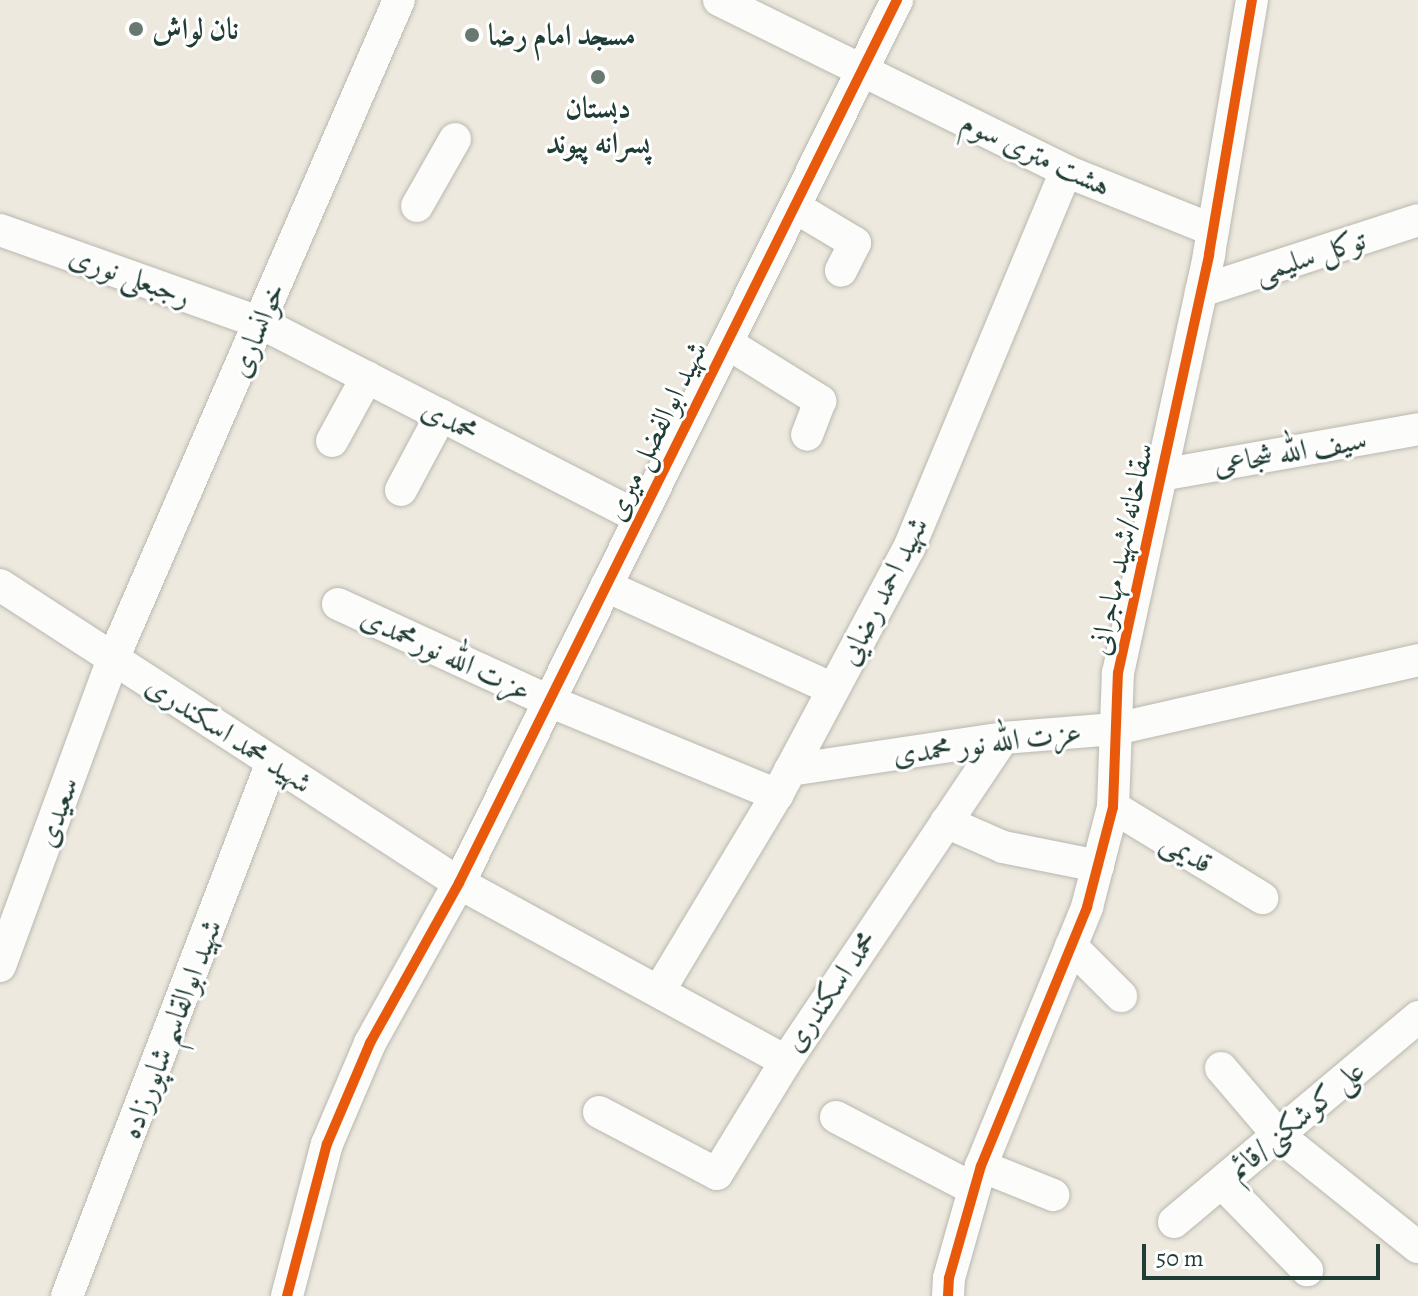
<!DOCTYPE html>
<html>
<head>
<meta charset="utf-8">
<style>
  body { margin:0 }
  #map { position:relative; width:1418px; height:1296px; overflow:hidden; background:#eee9de; font-family:Alegreya,Amiri,serif }
  div>[style] { position:absolute }
  .roads { filter:drop-shadow(0 0 2px #b8b8b0) drop-shadow(0 0 2px #b8b8b0) }
  .minor>* { height:32px; margin:-16px; padding:0 16px; transform-origin:16px; border-radius:16px; background:#fcfcfa }
  .cycleway>* { height:10px; margin:-5px; padding:0 5px; transform-origin:5px; border-radius:5px; background:#e8590c }
  .dots>* { width:22px; height:22px; translate:-50% -50%; box-sizing:border-box; border:4px solid #fff; border-radius:50% }
  span { translate:-50% -50%; white-space:nowrap; text-align:center; line-height:1.15; -webkit-text-stroke:6px #fff; paint-order:stroke }
  .poi-label { font-size:30px; color:#1f3d34; font-weight:700 }
  .left { translate:0 -50%; text-align:left }
  .street-label { font-size:30px; color:#1f3d34 }
  .scale { position:absolute; left:1142px; top:1244px; width:238px; height:36px; box-sizing:border-box; border:4px solid #1f3d34; border-top:0; padding-left:10px; font-size:24px; line-height:28px; white-space:nowrap; color:#1f3d34; -webkit-text-stroke:6px #fff; paint-order:stroke }
</style>
</head>
<body>
<div id="map">
  <div class="roads">
    <div class="minor">
      <div style="left:719px;top:0;width:387px;rotate:26.2deg"></div>
      <div style="left:1066px;top:171px;width:158px;rotate:21.9deg"></div>
      <div style="left:417px;top:206px;width:77px;rotate:-60.4deg"></div>
      <div style="left:795px;top:207px;width:70px;rotate:31deg"></div>
      <div style="left:855px;top:243px;width:31px;rotate:117deg"></div>
      <div style="left:0;top:230px;width:277px;rotate:19.6deg"></div>
      <div style="left:261px;top:323px;width:426px;rotate:27.2deg"></div>
      <div style="left:1201px;top:291px;width:228px;rotate:-18.1deg"></div>
      <div style="left:727px;top:343px;width:110px;rotate:31.9deg"></div>
      <div style="left:820px;top:401px;width:36px;rotate:111deg"></div>
      <div style="left:332px;top:441px;width:73px;rotate:-61.3deg"></div>
      <div style="left:1161px;top:475px;width:261px;rotate:-10.1deg"></div>
      <div style="left:401px;top:490px;width:85px;rotate:-61.9deg"></div>
      <div style="left:0;top:585px;width:547px;rotate:32.99deg"></div>
      <div style="left:459px;top:883px;width:372px;rotate:28.6deg"></div>
      <div style="left:786px;top:1061px;width:389px;rotate:-56.1deg"></div>
      <div style="left:606px;top:586px;width:249px;rotate:24.4deg"></div>
      <div style="left:338px;top:604px;width:232px;rotate:24.7deg"></div>
      <div style="left:549px;top:701px;width:247px;rotate:22.4deg"></div>
      <div style="left:790px;top:770px;width:215px;rotate:-8.5deg"></div>
      <div style="left:1003px;top:738px;width:112px;rotate:-4.6deg"></div>
      <div style="left:1115px;top:729px;width:311px;rotate:-12.8deg"></div>
      <div style="left:1113px;top:807px;width:175px;rotate:31.4deg"></div>
      <div style="left:946px;top:822px;width:62px;rotate:23.7deg"></div>
      <div style="left:1003px;top:847px;width:97px;rotate:11.3deg"></div>
      <div style="left:1071px;top:946px;width:71px;rotate:45deg"></div>
      <div style="left:0;top:966px;width:327px;rotate:-69.8deg"></div>
      <div style="left:113px;top:659px;width:718px;rotate:-66.54deg"></div>
      <div style="left:659px;top:991px;width:229px;rotate:-59deg"></div>
      <div style="left:777px;top:795px;width:280px;rotate:-61.9deg"></div>
      <div style="left:909px;top:548px;width:408px;rotate:-67.4deg"></div>
      <div style="left:1221px;top:1068px;width:88px;rotate:49.6deg"></div>
      <div style="left:1278px;top:1135px;width:179px;rotate:38.7deg"></div>
      <div style="left:599px;top:1112px;width:133px;rotate:27.7deg"></div>
      <div style="left:717px;top:1174px;width:132px;rotate:-58.6deg"></div>
      <div style="left:836px;top:1117px;width:156px;rotate:27.6deg"></div>
      <div style="left:981px;top:1166px;width:78px;rotate:21.9deg"></div>
      <div style="left:1222px;top:1183px;width:122px;rotate:45.7deg"></div>
      <div style="left:1174px;top:1222px;width:319px;rotate:-40deg"></div>
      <div style="left:67px;top:1296px;width:572px;rotate:-69deg"></div>
      <div style="left:287px;top:1296px;width:157px;rotate:-75.3deg"></div>
      <div style="left:327px;top:1144px;width:110px;rotate:-66.9deg"></div>
      <div style="left:370px;top:1043px;width:183px;rotate:-60.9deg"></div>
      <div style="left:459px;top:883px;width:986px;rotate:-63.62deg"></div>
      <div style="left:948px;top:1296px;width:18px;rotate:-87deg"></div>
      <div style="left:949px;top:1278px;width:116px;rotate:-74.1deg"></div>
      <div style="left:981px;top:1166px;width:280px;rotate:-67.7deg"></div>
      <div style="left:1087px;top:907px;width:103px;rotate:-75.4deg"></div>
      <div style="left:1113px;top:807px;width:134px;rotate:-87.9deg"></div>
      <div style="left:1118px;top:673px;width:429px;rotate:-77.7deg"></div>
      <div style="left:1209px;top:254px;width:258px;rotate:-80.4deg"></div>
    </div>
  </div>
  <div class="cycleway">
    <div style="left:287px;top:1296px;width:157px;rotate:-75.3deg"></div>
    <div style="left:327px;top:1144px;width:110px;rotate:-66.9deg"></div>
    <div style="left:370px;top:1043px;width:183px;rotate:-60.9deg"></div>
    <div style="left:459px;top:883px;width:986px;rotate:-63.62deg"></div>
    <div style="left:948px;top:1296px;width:18px;rotate:-87deg"></div>
    <div style="left:949px;top:1278px;width:116px;rotate:-74.1deg"></div>
    <div style="left:981px;top:1166px;width:280px;rotate:-67.7deg"></div>
    <div style="left:1087px;top:907px;width:103px;rotate:-75.4deg"></div>
    <div style="left:1113px;top:807px;width:134px;rotate:-87.9deg"></div>
    <div style="left:1118px;top:673px;width:429px;rotate:-77.7deg"></div>
    <div style="left:1209px;top:254px;width:258px;rotate:-80.4deg"></div>
  </div>
  <div class="dots">
    <div style="left:136px;top:29px;background:#677970"></div>
    <div style="left:472px;top:35px;background:#677970"></div>
    <div style="left:598px;top:77px;background:#677970"></div>
  </div>
  <div class="poi-label">
    <span class="left" style="left:152px;top:29px">نان لواش</span>
    <span class="left" style="left:488px;top:35px">مسجد امام رضا</span>
    <span style="left:598px;top:125px">دبستان<br>پسرانه پیوند</span>
  </div>
  <div class="street-label">
    <span style="left:1036px;top:154px;rotate:25deg">هشت متری سوم</span>
    <span style="left:1310px;top:256px;rotate:-18deg">توکل سلیمی</span>
    <span style="left:130px;top:276px;rotate:20deg">رجبعلی نوری</span>
    <span style="left:257px;top:330px;rotate:-67deg">خوانساری</span>
    <span style="left:450px;top:420px;rotate:27deg">محمدی</span>
    <span style="left:656px;top:431px;rotate:-64deg">شهید ابوالفضل میری</span>
    <span style="left:1290px;top:452px;rotate:-10deg">سیف الله شجاعی</span>
    <span style="left:1121px;top:549px;rotate:-78deg">سقاخانه/شهید مهاجرانی</span>
    <span style="left:883px;top:591px;rotate:-63deg">شهید احمد رضایی</span>
    <span style="left:446px;top:654px;rotate:25deg">عزت الله نورمحمدی</span>
    <span style="left:229px;top:734px;rotate:33deg">شهید محمد اسکندری</span>
    <span style="left:987px;top:743px;rotate:-7deg">عزت الله نور محمدی</span>
    <span style="left:57px;top:812px;rotate:-70deg">سعیدی</span>
    <span style="left:1187px;top:852px;rotate:31deg">قدیمی</span>
    <span style="left:830px;top:991px;rotate:-55deg">محمد اسکندری</span>
    <span style="left:171px;top:1029px;rotate:-69deg">شهید ابوالقاسم شاپورزاده</span>
    <span style="left:1296px;top:1120px;rotate:-40deg">علی کوشکنی/قائم</span>
  </div>
  <div class="scale">50 m</div>
</div>
</body>
</html>
